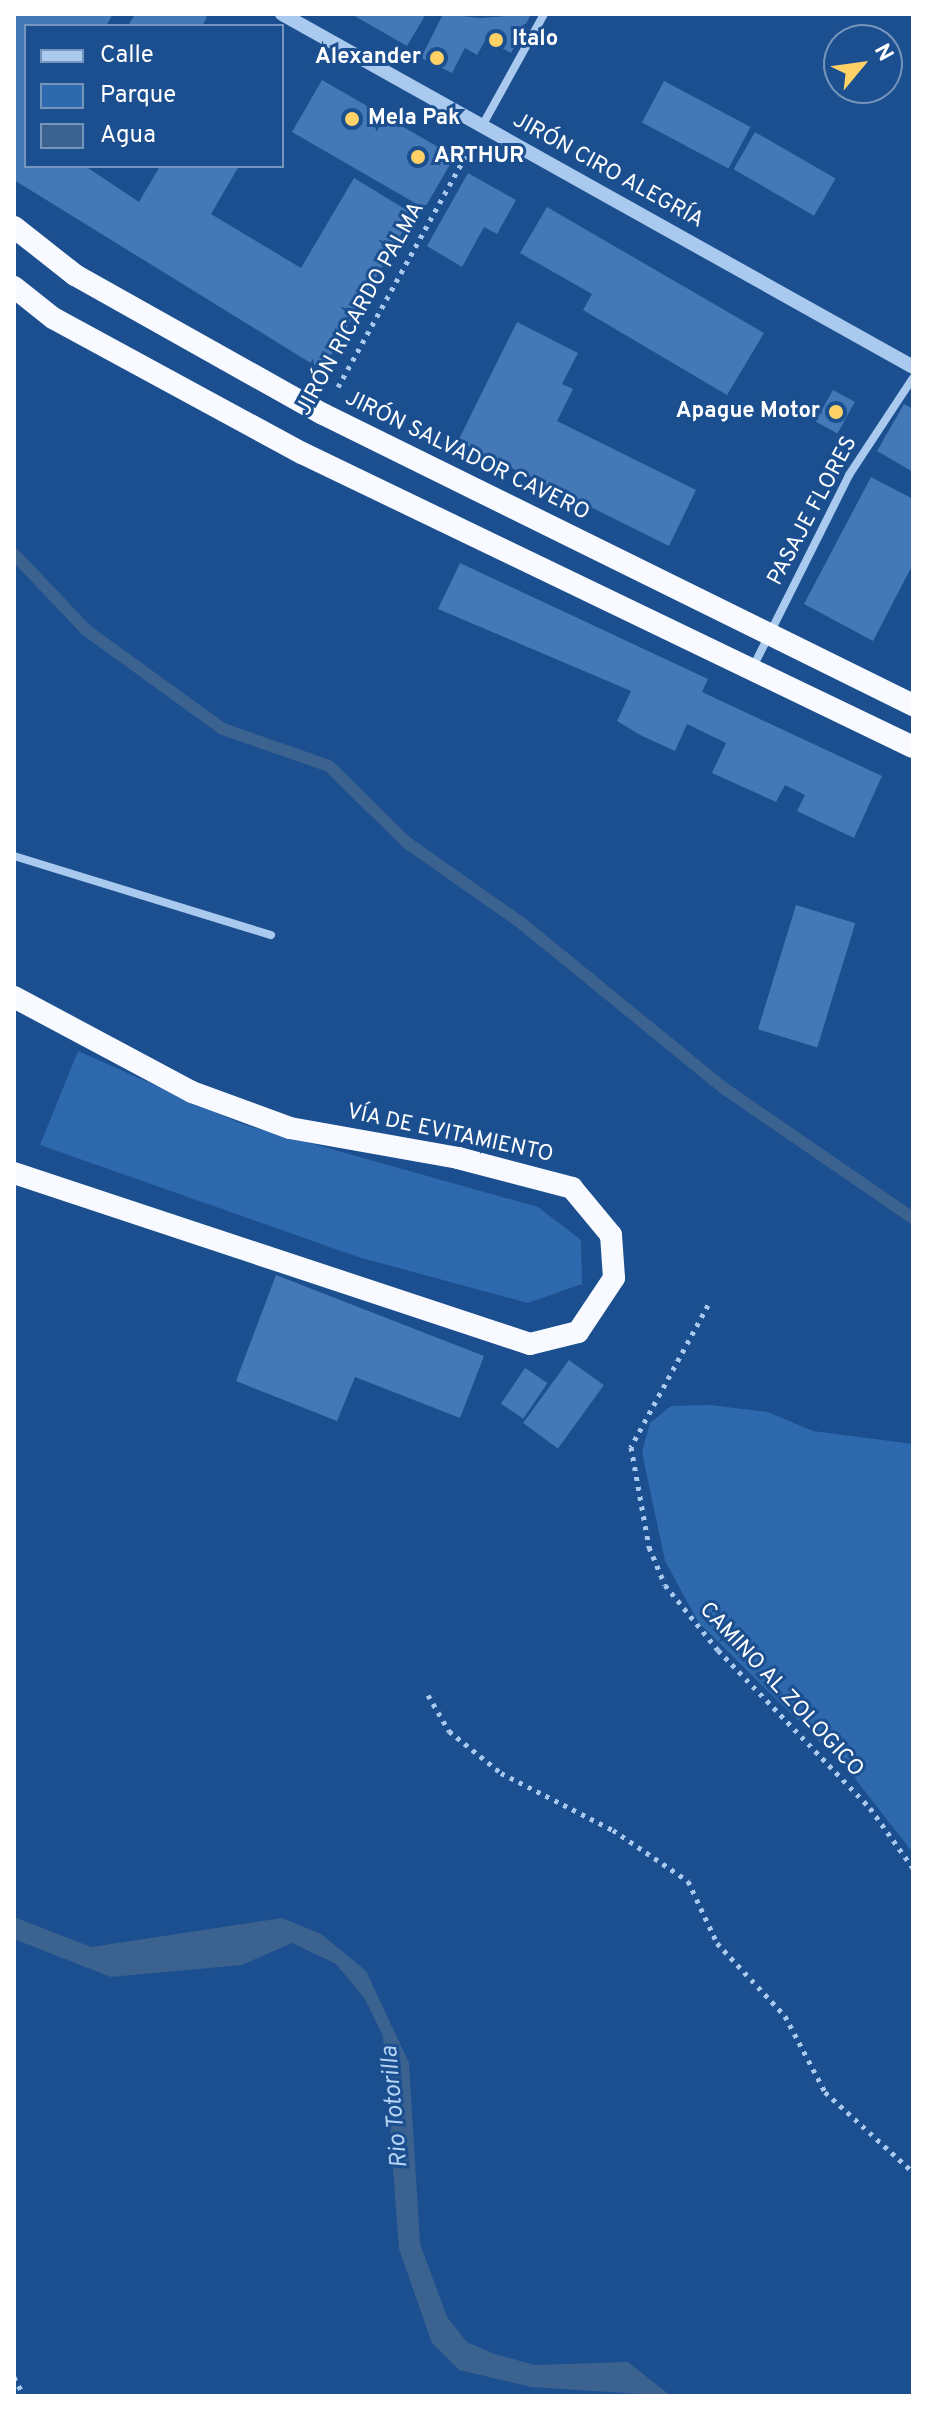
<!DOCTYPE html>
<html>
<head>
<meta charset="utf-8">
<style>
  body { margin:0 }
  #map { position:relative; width:927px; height:2410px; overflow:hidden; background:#1b4f8f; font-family:Overpass,sans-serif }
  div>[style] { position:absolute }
  .green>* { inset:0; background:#2e69ad }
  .water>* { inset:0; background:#3c6290 }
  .stream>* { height:12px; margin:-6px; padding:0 6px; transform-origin:6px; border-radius:6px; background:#3c6290 }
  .building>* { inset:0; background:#4478b7; transform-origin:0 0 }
  .path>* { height:5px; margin-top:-2.5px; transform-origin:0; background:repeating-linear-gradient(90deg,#a9c9ee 0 4px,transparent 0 10px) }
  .minor>* { height:8px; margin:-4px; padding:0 4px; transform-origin:4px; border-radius:4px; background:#a9c9ee }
  .tertiary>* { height:14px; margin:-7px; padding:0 7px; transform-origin:7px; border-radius:7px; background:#a9c9ee }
  .trunk>* { height:22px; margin:-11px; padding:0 11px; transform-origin:11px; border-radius:11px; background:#f8faff }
  .dots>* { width:22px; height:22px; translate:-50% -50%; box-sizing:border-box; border:4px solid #1b4f8f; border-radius:50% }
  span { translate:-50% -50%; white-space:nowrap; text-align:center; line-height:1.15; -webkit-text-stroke:6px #1b4f8f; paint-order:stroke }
  .poi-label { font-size:22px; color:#fff; font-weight:700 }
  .left { translate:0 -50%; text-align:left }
  .right { translate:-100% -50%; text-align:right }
  .street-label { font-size:22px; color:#fff }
  .water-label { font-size:24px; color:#b5d3f5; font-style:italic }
  .frame { position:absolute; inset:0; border:16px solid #fff; pointer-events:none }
  .legend { position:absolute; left:24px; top:24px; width:260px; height:144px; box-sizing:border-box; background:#1b4f8f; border:2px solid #7695bc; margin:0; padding:10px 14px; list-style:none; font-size:24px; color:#fff }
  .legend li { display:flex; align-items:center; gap:16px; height:40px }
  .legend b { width:40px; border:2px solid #7695bc }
  .north { position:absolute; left:823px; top:24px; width:80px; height:80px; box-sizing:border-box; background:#1b4f8f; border:2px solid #7695bc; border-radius:50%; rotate:61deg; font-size:22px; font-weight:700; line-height:32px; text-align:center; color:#fff }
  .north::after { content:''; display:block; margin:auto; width:28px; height:36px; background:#ffd166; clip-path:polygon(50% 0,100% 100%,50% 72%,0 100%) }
</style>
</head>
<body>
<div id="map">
  <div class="green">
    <div style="clip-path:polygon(78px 1051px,242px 1124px,538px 1207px,581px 1240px,582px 1284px,528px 1303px,358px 1257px,40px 1145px)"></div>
    <div style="clip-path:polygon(710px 1405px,768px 1412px,813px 1431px,913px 1444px,913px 1853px,849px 1771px,699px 1623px,665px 1561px,642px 1452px,650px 1423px,671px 1406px)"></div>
  </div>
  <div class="water">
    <div style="clip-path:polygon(14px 1917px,91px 1947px,282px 1918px,321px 1934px,366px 1971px,409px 2063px,420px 2244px,447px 2317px,467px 2342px,492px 2353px,534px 2365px,628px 2362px,671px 2396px,531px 2387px,459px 2370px,432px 2343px,399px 2249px,383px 2036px,365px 1999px,336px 1964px,292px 1943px,242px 1965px,111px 1977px,14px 1939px)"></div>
  </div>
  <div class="stream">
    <div style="left:14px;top:554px;width:105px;rotate:46.5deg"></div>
    <div style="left:86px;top:630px;width:169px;rotate:35.9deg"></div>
    <div style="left:223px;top:729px;width:112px;rotate:19.2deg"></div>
    <div style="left:329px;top:766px;width:108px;rotate:44.6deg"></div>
    <div style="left:406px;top:842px;width:139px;rotate:35.1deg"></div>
    <div style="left:520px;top:922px;width:264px;rotate:39.2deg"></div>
    <div style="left:725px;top:1089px;width:228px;rotate:34.5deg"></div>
  </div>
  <div class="building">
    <div style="clip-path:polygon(14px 14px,113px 14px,106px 26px,26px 26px,26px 166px,85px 166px,139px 202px,160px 166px,239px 166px,211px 214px,301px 268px,354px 178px,413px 214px,322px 370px,14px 180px)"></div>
    <div style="clip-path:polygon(135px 14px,202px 14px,207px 17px,202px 26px,128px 26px)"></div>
    <div style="clip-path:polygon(351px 14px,426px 14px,407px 46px)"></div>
    <div style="clip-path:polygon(443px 14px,481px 18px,531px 14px,511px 53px,486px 39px,477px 55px,465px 48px,452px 73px,421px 58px)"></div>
    <div style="left:322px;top:80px;width:153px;height:60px;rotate:30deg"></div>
    <div style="left:664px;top:81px;width:98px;height:47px;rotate:28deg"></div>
    <div style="left:755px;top:132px;width:93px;height:43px;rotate:30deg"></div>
    <div style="clip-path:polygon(468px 173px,516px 200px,497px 234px,484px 227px,462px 267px,427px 246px)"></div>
    <div style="clip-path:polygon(547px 207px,764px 333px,727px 395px,583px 310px,592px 294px,520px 253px)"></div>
    <div style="clip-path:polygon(517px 322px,578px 353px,562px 384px,573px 389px,557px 421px,696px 490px,669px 546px,458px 441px)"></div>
    <div style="left:833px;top:390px;width:25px;height:36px;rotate:29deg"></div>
    <div style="clip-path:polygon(904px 404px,913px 409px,913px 472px,877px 451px)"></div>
    <div style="clip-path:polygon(871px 477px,913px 499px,913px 564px,873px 641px,804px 604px)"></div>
    <div style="clip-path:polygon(460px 563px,708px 679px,702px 692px,882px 776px,854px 838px,797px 811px,805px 795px,785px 785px,776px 802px,712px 773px,726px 743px,687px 724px,675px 751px,642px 736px,617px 721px,631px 691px,438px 609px)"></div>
    <div style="left:796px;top:905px;width:62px;height:130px;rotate:17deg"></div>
    <div style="clip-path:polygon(276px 1275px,484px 1356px,460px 1418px,355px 1377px,337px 1421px,236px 1381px)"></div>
    <div style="left:569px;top:1360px;width:43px;height:78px;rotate:36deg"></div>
    <div style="left:525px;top:1368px;width:27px;height:43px;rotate:34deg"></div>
  </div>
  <div class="path">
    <div style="left:338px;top:387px;width:273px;rotate:-61.1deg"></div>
    <div style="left:708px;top:1305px;width:162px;rotate:118.5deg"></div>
    <div style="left:631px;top:1447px;width:102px;rotate:79.8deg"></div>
    <div style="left:649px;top:1547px;width:41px;rotate:67.2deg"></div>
    <div style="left:665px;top:1585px;width:84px;rotate:50.8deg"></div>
    <div style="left:718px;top:1650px;width:219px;rotate:46.1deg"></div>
    <div style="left:870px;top:1808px;width:74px;rotate:54.4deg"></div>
    <div style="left:428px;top:1695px;width:42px;rotate:59.7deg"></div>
    <div style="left:449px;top:1731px;width:67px;rotate:38.9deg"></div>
    <div style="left:501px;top:1773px;width:126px;rotate:27deg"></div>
    <div style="left:613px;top:1830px;width:91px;rotate:34.2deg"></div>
    <div style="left:688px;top:1881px;width:68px;rotate:64.9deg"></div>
    <div style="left:717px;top:1943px;width:100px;rotate:47deg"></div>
    <div style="left:785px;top:2016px;width:86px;rotate:62.2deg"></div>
    <div style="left:825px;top:2092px;width:119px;rotate:42.3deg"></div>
    <div style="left:14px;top:2377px;width:21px;rotate:62deg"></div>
  </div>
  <div class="minor">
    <div style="left:482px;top:126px;width:128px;rotate:-61deg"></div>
    <div style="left:753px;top:667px;width:215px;rotate:-63.4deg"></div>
    <div style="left:849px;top:475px;width:116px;rotate:-56.6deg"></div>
    <div style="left:14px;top:856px;width:269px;rotate:17.1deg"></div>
  </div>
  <div class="tertiary">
    <div style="left:282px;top:14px;width:723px;rotate:29.22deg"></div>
  </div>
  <div class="trunk">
    <div style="left:14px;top:227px;width:78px;rotate:38.2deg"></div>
    <div style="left:75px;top:275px;width:284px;rotate:29.3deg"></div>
    <div style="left:323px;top:414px;width:658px;rotate:26.25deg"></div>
    <div style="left:14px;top:287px;width:50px;rotate:38.5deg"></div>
    <div style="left:53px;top:318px;width:283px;rotate:28.5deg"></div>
    <div style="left:302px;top:453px;width:678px;rotate:25.7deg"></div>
    <div style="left:14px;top:997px;width:202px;rotate:28.1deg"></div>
    <div style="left:192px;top:1092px;width:104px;rotate:20.2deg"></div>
    <div style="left:290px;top:1128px;width:171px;rotate:10.1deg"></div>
    <div style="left:458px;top:1158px;width:118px;rotate:14.7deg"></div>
    <div style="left:572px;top:1188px;width:61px;rotate:50.3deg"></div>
    <div style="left:611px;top:1235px;width:43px;rotate:86deg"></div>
    <div style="left:614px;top:1278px;width:65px;rotate:123.7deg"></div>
    <div style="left:578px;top:1332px;width:49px;rotate:166deg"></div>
    <div style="left:530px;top:1344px;width:544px;rotate:-161.67deg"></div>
  </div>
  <div class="dots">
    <div style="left:496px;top:40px;background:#ffd166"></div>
    <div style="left:437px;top:58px;background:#ffd166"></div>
    <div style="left:352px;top:119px;background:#ffd166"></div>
    <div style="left:418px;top:157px;background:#ffd166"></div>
    <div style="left:836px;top:412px;background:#ffd166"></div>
  </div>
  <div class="poi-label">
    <span class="left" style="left:512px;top:40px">Italo</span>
    <span class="right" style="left:421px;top:58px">Alexander</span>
    <span class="left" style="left:368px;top:119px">Mela Pak</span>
    <span class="left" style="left:434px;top:157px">ARTHUR</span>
    <span class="right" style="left:820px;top:412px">Apague Motor</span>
  </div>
  <div class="street-label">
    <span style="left:608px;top:171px;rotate:29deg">JIRÓN CIRO ALEGRÍA</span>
    <span style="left:361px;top:309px;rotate:-61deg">JIRÓN RICARDO PALMA</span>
    <span style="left:467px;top:456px;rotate:26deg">JIRÓN SALVADOR CAVERO</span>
    <span style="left:813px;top:511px;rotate:-62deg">PASAJE FLORES</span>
    <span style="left:450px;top:1134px;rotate:12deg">VÍA DE EVITAMIENTO</span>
    <span style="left:781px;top:1690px;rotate:47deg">CAMINO AL ZOLOGICO</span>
  </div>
  <div class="water-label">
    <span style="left:396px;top:2107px;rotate:-95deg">Rio Totorilla</span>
  </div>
  <div class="frame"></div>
  <ul class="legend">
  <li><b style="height:10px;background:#a9c9ee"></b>Calle</li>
  <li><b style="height:22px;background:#2e69ad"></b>Parque</li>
  <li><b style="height:22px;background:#3c6290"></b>Agua</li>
  </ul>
  <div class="north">N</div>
</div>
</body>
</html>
